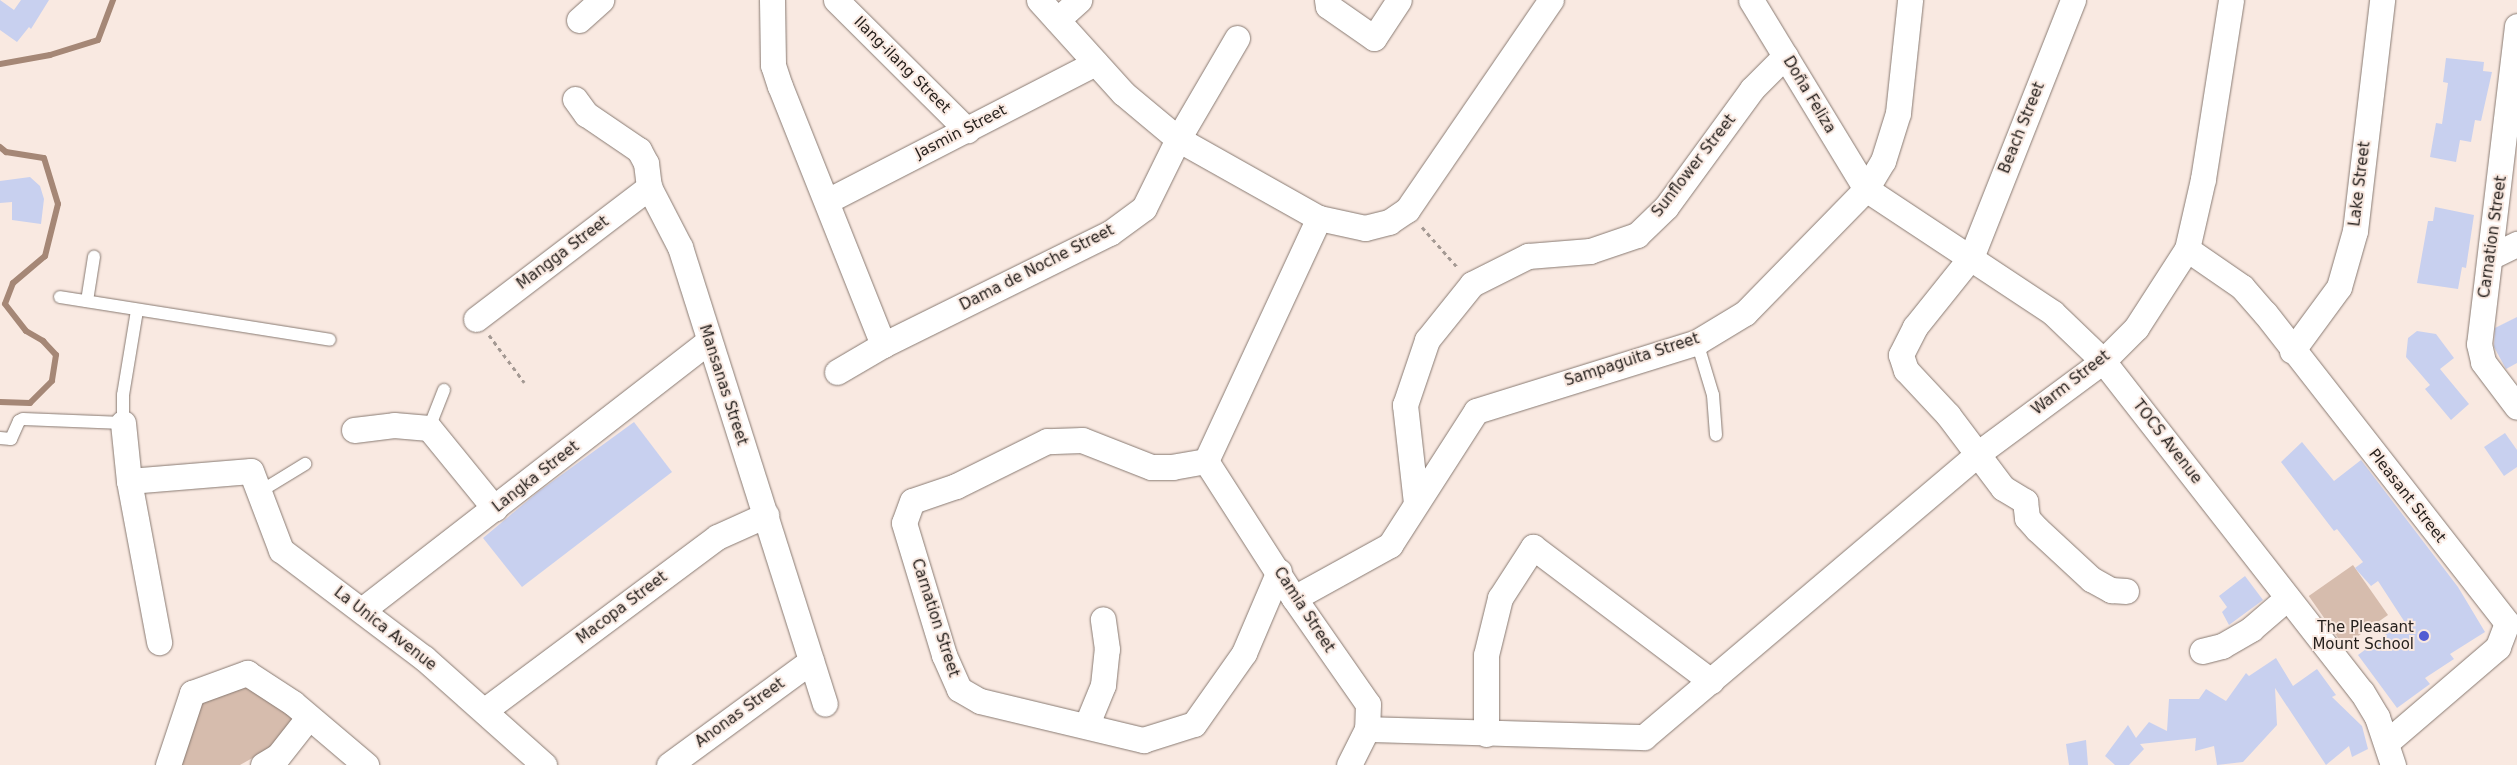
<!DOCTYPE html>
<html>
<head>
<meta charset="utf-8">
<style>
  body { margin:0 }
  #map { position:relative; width:2517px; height:765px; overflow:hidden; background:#f9e9e1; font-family:"DejaVu Sans",sans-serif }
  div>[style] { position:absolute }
  .green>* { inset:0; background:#d6bcad; transform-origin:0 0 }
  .stream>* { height:6px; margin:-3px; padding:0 3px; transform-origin:3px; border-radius:3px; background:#a58776 }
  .building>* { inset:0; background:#c8d0ef }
  .path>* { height:3px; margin-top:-1.5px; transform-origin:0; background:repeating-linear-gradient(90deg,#a49993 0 4px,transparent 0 8px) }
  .roads { filter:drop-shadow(0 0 1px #887a72) drop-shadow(0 0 1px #887a72) }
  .service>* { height:12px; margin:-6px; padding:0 6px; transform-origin:6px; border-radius:6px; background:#fff }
  .minor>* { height:25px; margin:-12.5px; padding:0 12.5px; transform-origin:12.5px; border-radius:12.5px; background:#fff }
  .dots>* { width:14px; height:14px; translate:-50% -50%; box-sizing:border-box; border:2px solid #f9e9e1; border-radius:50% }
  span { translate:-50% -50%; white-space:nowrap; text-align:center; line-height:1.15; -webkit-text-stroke:4px #f9e9e1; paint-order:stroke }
  .street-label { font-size:15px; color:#25201d }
  .poi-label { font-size:15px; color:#25201d }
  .right { translate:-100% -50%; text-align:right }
</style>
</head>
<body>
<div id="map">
  <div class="green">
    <div style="left:2353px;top:565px;width:61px;height:54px;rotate:55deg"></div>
    <div style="clip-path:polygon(250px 679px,295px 717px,270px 748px,240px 765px,178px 765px,199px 697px)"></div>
  </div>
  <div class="stream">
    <div style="left:0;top:64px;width:51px;rotate:-10.2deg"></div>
    <div style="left:50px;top:55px;width:50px;rotate:-17.4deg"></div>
    <div style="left:98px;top:40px;width:43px;rotate:-69.4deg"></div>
    <div style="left:0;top:147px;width:8px;rotate:40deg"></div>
    <div style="left:6px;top:152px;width:38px;rotate:9deg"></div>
    <div style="left:44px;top:158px;width:48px;rotate:73.1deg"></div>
    <div style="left:58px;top:204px;width:54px;rotate:104deg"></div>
    <div style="left:45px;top:256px;width:42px;rotate:139.8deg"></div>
    <div style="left:13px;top:283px;width:22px;rotate:111deg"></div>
    <div style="left:5px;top:304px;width:34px;rotate:52deg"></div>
    <div style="left:26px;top:331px;width:20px;rotate:30deg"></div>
    <div style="left:43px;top:341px;width:19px;rotate:47deg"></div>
    <div style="left:56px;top:355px;width:26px;rotate:99deg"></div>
    <div style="left:52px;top:381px;width:31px;rotate:135deg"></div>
    <div style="left:30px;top:403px;width:30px;rotate:-178deg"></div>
  </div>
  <div class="building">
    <div style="clip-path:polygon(0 0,14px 10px,21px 0,49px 0,31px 29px,29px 27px,17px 42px,0 30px)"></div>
    <div style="clip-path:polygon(2446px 58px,2484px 62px,2483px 71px,2492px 72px,2481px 121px,2475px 120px,2471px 142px,2460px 140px,2456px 162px,2430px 157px,2436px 123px,2442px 124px,2448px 83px,2443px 82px)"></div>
    <div style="clip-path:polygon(30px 177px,40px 186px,44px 199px,41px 224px,12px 220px,12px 202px,0 203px,0 181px)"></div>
    <div style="clip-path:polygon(2435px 207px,2474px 215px,2466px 268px,2462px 267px,2458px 289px,2417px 283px,2428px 221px,2433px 221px)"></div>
    <div style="clip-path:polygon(2517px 317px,2517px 363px,2506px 369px,2494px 347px,2495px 328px)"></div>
    <div style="clip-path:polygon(2417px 331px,2436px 334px,2454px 358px,2440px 369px,2469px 404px,2451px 420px,2425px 389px,2430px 385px,2406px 357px,2408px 338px)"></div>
    <div style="clip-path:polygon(634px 422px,672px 472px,522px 587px,483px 538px,538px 492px)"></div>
    <div style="clip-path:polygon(2505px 433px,2517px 450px,2517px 467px,2504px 476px,2484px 447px)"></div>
    <div style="clip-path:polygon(2302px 442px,2334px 481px,2361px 460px,2458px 587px,2485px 632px,2450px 654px,2454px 659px,2425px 678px,2430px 684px,2397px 708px,2358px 655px,2404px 621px,2378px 581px,2371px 586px,2355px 568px,2363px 562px,2337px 529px,2334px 531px,2281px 462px)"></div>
    <div style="clip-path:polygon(2245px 576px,2263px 600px,2229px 625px,2222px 612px,2227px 607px,2219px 596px)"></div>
    <div style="clip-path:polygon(2276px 658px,2293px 686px,2317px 669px,2336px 695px,2332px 697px,2362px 726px,2368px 749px,2352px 757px,2349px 746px,2326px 765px,2275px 688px,2277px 725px,2243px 762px,2217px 765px,2214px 746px,2195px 751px,2196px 738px,2140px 744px,2144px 749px,2129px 765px,2115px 765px,2105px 756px,2128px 725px,2136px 738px,2149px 722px,2167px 731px,2169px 699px,2199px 699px,2206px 689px,2226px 701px,2246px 673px,2249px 676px)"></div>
    <div style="clip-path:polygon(2086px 740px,2088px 765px,2069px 765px,2066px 744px)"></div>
  </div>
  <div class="path">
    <div style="left:1422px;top:227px;width:55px;rotate:48.7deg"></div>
    <div style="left:489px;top:335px;width:59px;rotate:53.3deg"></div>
  </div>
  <div class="roads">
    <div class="service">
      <div style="left:60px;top:297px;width:273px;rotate:9deg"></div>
      <div style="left:87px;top:301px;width:45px;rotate:-81deg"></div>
      <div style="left:1697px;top:342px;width:55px;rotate:73.2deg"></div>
      <div style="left:1713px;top:395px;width:40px;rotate:85.7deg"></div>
      <div style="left:429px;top:428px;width:41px;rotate:-68.5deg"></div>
      <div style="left:0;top:438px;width:11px;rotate:5deg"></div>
      <div style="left:11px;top:439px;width:20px;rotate:-66deg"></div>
      <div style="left:19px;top:421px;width:4px;rotate:-27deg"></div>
      <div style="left:23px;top:419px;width:100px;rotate:2.3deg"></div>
      <div style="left:123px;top:423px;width:28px;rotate:-90deg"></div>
      <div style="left:123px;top:395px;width:86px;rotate:-80.6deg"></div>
      <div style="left:261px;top:491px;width:52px;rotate:-31.5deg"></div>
    </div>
    <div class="minor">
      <div style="left:772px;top:0;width:65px;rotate:89.1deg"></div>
      <div style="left:773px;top:65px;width:22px;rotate:72deg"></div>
      <div style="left:780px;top:86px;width:279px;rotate:68.3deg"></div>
      <div style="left:836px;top:0;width:185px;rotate:44.8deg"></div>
      <div style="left:1039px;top:0;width:125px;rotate:47.9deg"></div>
      <div style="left:1123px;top:93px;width:72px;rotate:39.9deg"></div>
      <div style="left:1178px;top:139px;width:162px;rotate:29.3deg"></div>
      <div style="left:1319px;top:218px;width:47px;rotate:12.3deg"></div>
      <div style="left:1365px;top:228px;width:25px;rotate:-14deg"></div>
      <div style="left:1389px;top:222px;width:22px;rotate:-34deg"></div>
      <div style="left:1407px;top:210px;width:255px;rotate:-55.6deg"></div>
      <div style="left:1327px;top:0;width:6px;rotate:81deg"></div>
      <div style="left:1328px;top:6px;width:56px;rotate:34.8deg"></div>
      <div style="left:1374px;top:38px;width:45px;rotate:-56.7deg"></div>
      <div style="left:1751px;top:0;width:221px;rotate:58.7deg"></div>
      <div style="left:1866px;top:189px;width:224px;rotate:33.5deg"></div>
      <div style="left:2053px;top:313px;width:69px;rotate:43.8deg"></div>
      <div style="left:2103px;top:361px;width:420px;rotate:52deg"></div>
      <div style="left:2362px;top:692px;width:29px;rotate:59deg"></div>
      <div style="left:2377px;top:717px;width:51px;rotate:71.6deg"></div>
      <div style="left:2073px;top:0;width:277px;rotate:111.6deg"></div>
      <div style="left:1971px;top:257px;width:90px;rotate:128.7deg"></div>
      <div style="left:1915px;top:327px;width:31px;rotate:117deg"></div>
      <div style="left:1901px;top:355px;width:16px;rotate:72deg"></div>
      <div style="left:1906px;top:370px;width:62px;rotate:47deg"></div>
      <div style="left:1948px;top:415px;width:91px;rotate:53deg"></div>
      <div style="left:2003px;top:488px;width:26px;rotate:31deg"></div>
      <div style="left:2025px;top:501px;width:17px;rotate:83deg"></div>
      <div style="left:2027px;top:518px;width:15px;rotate:48deg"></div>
      <div style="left:2037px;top:529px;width:74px;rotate:42.8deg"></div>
      <div style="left:2091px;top:579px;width:23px;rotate:29deg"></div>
      <div style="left:2111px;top:590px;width:15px;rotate:4deg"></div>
      <div style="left:579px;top:20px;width:30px;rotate:-42deg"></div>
      <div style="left:1057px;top:20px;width:30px;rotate:-42deg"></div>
      <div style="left:2517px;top:26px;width:320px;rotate:96.8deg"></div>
      <div style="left:2479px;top:344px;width:18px;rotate:77deg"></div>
      <div style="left:2483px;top:362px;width:56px;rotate:52.9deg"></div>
      <div style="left:575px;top:99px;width:19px;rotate:54deg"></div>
      <div style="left:586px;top:114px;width:64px;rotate:34.2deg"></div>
      <div style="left:639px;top:150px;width:15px;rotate:62deg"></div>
      <div style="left:646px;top:163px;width:24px;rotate:83deg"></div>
      <div style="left:649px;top:187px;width:68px;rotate:62.7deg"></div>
      <div style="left:680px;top:247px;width:479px;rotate:72.4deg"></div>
      <div style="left:827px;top:201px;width:302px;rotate:-27.2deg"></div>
      <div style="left:2187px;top:249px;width:67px;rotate:34.6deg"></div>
      <div style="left:2242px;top:287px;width:35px;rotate:49deg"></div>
      <div style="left:2265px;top:313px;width:393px;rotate:52deg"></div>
      <div style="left:2507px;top:623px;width:26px;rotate:111deg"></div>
      <div style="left:2498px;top:647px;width:146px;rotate:139.4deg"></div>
      <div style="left:2492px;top:256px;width:28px;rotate:-26deg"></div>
      <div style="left:476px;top:319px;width:218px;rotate:-37.3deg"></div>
      <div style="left:2292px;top:351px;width:79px;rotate:-53.7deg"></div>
      <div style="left:2339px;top:287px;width:58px;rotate:-74.1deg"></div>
      <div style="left:2355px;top:231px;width:233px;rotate:-83.3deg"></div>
      <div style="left:837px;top:372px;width:53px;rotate:-30.4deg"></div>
      <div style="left:883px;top:345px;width:253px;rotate:-26.3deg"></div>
      <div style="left:1110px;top:233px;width:42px;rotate:-36.3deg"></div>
      <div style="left:1144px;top:208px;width:77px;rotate:-63.8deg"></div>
      <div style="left:1178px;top:139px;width:117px;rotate:-59.7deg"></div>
      <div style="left:123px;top:423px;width:58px;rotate:84.1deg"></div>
      <div style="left:129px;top:481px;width:164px;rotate:79.4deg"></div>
      <div style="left:354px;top:430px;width:40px;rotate:-7.1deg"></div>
      <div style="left:394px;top:425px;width:35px;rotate:5deg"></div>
      <div style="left:429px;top:428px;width:104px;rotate:50.8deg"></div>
      <div style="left:1206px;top:461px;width:34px;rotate:170deg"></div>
      <div style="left:1173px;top:467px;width:22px;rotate:180deg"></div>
      <div style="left:1151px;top:467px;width:74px;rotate:-158.6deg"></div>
      <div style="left:1082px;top:440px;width:35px;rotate:178deg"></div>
      <div style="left:1047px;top:441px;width:102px;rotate:153.7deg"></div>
      <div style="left:956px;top:486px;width:46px;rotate:161.2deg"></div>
      <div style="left:912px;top:501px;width:23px;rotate:110deg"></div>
      <div style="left:904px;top:523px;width:138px;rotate:73.1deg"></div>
      <div style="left:944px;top:655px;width:37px;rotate:66deg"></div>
      <div style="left:959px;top:689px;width:24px;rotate:30deg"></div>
      <div style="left:980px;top:701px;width:168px;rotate:13.5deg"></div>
      <div style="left:1143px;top:740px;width:53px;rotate:-17.4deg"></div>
      <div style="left:1194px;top:724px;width:87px;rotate:-54.8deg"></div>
      <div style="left:1244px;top:653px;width:89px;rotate:-66.9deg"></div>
      <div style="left:1206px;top:461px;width:163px;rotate:57.3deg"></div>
      <div style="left:1294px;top:598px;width:129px;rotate:55.1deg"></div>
      <div style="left:1368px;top:704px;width:25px;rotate:92deg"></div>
      <div style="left:1367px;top:729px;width:40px;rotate:116.6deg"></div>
      <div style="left:1206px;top:461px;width:268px;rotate:-65.1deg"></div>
      <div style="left:129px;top:481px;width:122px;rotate:-4.7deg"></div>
      <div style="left:251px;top:471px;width:85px;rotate:69.2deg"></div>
      <div style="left:281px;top:550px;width:179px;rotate:37.1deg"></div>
      <div style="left:424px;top:658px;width:161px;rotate:41.7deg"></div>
      <div style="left:1416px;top:503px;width:99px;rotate:-96.4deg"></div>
      <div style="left:1405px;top:405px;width:69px;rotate:-71.3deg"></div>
      <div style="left:1427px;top:340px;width:72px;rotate:-51.2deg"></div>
      <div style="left:1472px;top:284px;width:63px;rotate:-26.6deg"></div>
      <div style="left:1528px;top:256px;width:62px;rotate:-4.6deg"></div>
      <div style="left:1590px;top:251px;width:50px;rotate:-18.8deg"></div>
      <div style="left:1637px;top:235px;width:40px;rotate:-44deg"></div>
      <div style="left:1666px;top:207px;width:146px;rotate:-53.9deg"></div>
      <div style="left:1752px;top:89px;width:47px;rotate:-45deg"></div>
      <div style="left:1294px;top:598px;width:110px;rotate:-28.9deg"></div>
      <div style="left:1390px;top:545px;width:159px;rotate:-57.3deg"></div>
      <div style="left:1476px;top:411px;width:232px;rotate:-17.3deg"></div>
      <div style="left:1697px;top:342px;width:56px;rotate:-31.1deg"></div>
      <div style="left:1745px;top:313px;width:173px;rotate:-45.7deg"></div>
      <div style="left:1866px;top:189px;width:33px;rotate:-59deg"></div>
      <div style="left:1883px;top:161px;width:50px;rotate:-72.6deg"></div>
      <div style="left:1898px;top:113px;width:114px;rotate:-83.9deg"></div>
      <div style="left:362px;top:610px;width:439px;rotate:-37.8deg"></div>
      <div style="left:2202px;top:651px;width:21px;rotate:-14deg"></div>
      <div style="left:2222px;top:646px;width:34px;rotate:-30deg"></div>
      <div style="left:2251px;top:629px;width:48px;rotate:-40.7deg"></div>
      <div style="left:485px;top:710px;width:289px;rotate:-36.7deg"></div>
      <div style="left:717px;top:537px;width:54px;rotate:-24.2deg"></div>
      <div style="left:1087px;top:724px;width:42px;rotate:-67.7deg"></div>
      <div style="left:1103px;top:685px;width:36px;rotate:-84deg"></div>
      <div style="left:1107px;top:649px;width:30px;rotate:-98deg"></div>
      <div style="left:1367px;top:729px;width:277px;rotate:1.7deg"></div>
      <div style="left:1644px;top:737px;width:436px;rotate:-40.3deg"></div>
      <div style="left:1976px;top:455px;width:158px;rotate:-36.5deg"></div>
      <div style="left:2103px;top:361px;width:47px;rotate:-45deg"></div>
      <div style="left:2136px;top:328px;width:94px;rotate:-57.2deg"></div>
      <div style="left:2187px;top:249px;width:72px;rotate:-77.1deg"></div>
      <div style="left:2203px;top:179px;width:181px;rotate:-81.1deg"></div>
      <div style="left:1486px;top:734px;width:79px;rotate:-90deg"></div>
      <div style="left:1486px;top:655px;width:59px;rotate:-76.2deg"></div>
      <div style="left:1500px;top:598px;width:61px;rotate:-57.1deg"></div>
      <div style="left:1533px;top:547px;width:223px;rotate:37deg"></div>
      <div style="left:168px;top:765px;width:76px;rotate:-71.6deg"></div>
      <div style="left:192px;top:693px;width:59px;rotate:-20deg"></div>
      <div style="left:247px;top:673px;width:55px;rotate:33.1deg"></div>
      <div style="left:293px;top:703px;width:96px;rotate:40.3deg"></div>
      <div style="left:263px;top:765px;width:17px;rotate:-31deg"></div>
      <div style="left:278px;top:756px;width:48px;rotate:-51.7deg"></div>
      <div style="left:669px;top:765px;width:176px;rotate:-36.2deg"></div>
    </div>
  </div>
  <div class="dots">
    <div style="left:2424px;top:636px;background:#525cd3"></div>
  </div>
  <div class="street-label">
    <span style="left:902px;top:65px;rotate:45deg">Ilang-ilang Street</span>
    <span style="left:1809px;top:95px;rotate:59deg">Doña Feliza</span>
    <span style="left:2022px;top:128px;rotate:-68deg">Beach Street</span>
    <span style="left:961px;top:132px;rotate:-27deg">Jasmin Street</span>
    <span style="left:1694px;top:166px;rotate:-52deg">Sunflower Street</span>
    <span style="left:2360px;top:184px;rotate:-83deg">Lake Street</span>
    <span style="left:2493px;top:237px;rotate:-82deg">Carnation Street</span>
    <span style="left:563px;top:253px;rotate:-37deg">Mangga Street</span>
    <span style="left:1037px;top:268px;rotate:-27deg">Dama de Noche Street</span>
    <span style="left:1632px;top:360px;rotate:-18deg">Sampaguita Street</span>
    <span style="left:2071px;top:383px;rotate:-38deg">Warm Street</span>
    <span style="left:723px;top:385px;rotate:72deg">Mansanas Street</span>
    <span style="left:2167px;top:442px;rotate:52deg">TOCS Avenue</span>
    <span style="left:536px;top:477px;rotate:-38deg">Langka Street</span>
    <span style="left:2407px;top:496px;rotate:52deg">Pleasant Street</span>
    <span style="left:622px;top:608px;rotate:-37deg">Macopa Street</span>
    <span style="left:1304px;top:610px;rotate:57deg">Camia Street</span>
    <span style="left:935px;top:618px;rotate:72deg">Carnation Street</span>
    <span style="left:385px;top:629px;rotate:38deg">La Unica Avenue</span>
    <span style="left:740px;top:713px;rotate:-36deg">Anonas Street</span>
  </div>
  <div class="poi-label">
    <span class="right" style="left:2414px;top:636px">The Pleasant<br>Mount School</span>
  </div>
</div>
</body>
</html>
